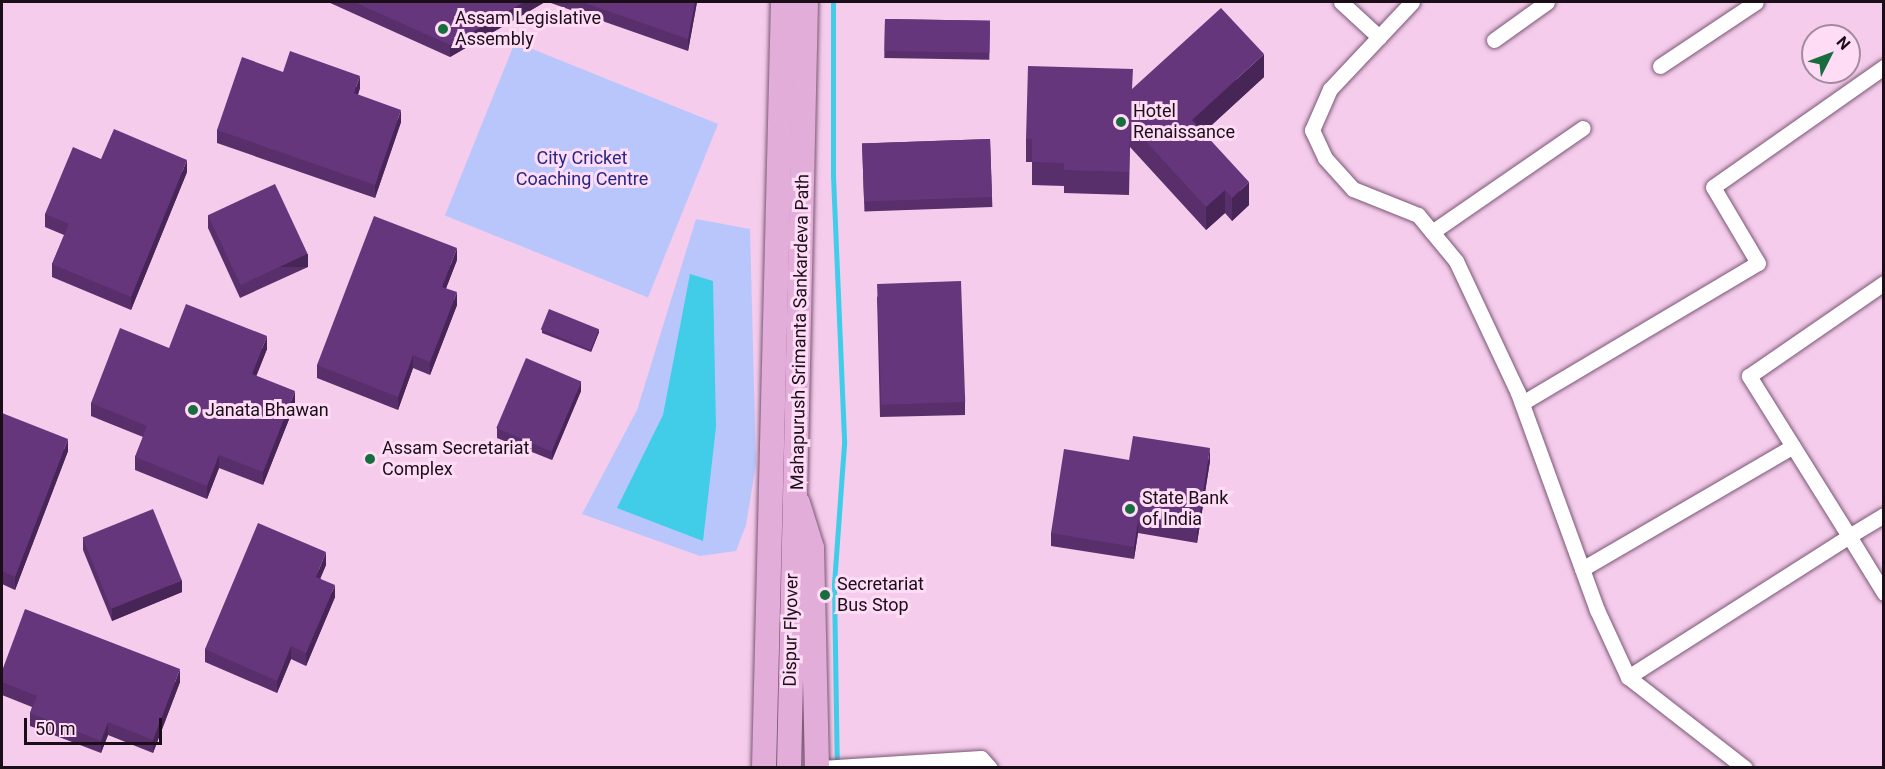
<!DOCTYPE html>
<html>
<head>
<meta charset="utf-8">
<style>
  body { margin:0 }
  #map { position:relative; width:1885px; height:769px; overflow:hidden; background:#f5ccec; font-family:Roboto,sans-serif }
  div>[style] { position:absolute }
  .green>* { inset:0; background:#b9c6fc; transform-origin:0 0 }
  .water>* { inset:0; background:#41cce8 }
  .stream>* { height:5px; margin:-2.5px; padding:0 2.5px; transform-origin:2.5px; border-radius:2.5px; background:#41cce8 }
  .roads { filter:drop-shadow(0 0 2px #7a5773) drop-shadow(0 0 2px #7a5773) }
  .street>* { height:15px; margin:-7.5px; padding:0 7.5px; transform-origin:7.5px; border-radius:7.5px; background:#fff }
  .primary>* { height:24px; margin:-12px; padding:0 12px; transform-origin:12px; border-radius:12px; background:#e2add9 }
  .wall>* { inset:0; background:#582e6b; transform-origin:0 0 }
  .shaded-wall>* { inset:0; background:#472657; transform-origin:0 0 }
  .building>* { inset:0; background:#66367c; transform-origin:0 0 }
  .dots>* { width:16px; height:16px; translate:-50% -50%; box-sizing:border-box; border:3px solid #fedcf6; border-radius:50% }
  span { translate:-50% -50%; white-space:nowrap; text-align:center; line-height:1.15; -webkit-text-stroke:6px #fedcf6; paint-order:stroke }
  .poi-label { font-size:18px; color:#1b0e19 }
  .left { translate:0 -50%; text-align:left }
  .park-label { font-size:18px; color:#262885 }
  .street-label { font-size:18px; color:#1b0e19 }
  .frame { position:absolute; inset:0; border:3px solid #1b0e19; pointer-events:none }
  .north { position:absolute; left:1801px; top:24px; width:60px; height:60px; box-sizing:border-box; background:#fedcf6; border:2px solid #a38a9e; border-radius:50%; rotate:48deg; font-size:16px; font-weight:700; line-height:24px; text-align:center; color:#1b0e19 }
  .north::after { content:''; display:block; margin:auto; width:21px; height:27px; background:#186d3e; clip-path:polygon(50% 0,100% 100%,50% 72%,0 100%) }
  .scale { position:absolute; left:24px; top:718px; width:138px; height:27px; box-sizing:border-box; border:3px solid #1b0e19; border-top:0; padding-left:8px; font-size:18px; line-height:21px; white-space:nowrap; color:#1b0e19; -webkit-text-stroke:4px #fedcf6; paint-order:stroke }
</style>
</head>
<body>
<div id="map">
  <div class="green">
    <div style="left:515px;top:42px;width:219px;height:187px;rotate:22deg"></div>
    <div style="clip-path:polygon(696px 219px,750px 229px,756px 464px,746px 525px,736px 551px,700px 556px,582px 514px,637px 410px)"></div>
  </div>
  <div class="water">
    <div style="clip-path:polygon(690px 274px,713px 281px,716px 427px,703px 541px,617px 508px,663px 415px)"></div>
  </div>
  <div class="stream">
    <div style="left:833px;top:2px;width:174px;rotate:90deg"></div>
    <div style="left:833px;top:176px;width:268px;rotate:87.6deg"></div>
    <div style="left:844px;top:444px;width:141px;rotate:94.1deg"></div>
    <div style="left:834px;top:585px;width:181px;rotate:89.1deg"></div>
  </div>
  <div class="roads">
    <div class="street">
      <div style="left:1341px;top:2px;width:52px;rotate:42.6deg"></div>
      <div style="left:1412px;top:2px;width:120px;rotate:133.3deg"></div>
      <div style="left:1330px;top:89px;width:45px;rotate:113.7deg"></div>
      <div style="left:1312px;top:130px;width:31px;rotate:65deg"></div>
      <div style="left:1325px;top:158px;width:42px;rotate:47.9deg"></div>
      <div style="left:1353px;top:189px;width:70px;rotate:21.8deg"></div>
      <div style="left:1418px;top:215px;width:60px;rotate:50.4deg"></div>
      <div style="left:1456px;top:261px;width:146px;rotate:64.8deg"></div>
      <div style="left:1518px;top:393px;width:231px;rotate:70deg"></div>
      <div style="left:1597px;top:610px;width:74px;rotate:65.2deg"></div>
      <div style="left:1628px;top:677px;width:148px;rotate:37.9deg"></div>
      <div style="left:1494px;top:40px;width:65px;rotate:-35.6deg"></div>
      <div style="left:1660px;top:66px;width:115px;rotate:-33.7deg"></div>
      <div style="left:1432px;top:232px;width:183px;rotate:-34.6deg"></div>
      <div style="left:1522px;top:403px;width:274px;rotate:-30.7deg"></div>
      <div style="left:1758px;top:263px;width:88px;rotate:-120.6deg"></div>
      <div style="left:1713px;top:187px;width:209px;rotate:-35.1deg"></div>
      <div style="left:1884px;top:515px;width:41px;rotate:149deg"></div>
      <div style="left:1849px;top:536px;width:67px;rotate:58.4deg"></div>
      <div style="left:1582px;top:569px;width:244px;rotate:-30.2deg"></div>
      <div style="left:1628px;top:677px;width:262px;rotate:-32.5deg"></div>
      <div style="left:1849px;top:536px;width:189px;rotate:-122deg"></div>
      <div style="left:1749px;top:376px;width:164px;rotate:-34.6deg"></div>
      <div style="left:821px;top:768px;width:160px;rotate:-3.6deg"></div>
      <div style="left:981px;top:758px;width:13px;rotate:48deg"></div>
    </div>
    <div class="primary">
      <div style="left:798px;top:503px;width:47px;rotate:72.7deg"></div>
      <div style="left:812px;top:548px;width:220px;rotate:88.7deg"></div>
      <div style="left:764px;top:768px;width:766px;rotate:-88.58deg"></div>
      <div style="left:789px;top:768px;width:766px;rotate:-88.73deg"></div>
    </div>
  </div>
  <div class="wall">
    <div style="clip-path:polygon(328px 2px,545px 2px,450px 57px)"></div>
    <div style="clip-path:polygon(548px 2px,697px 2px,688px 51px)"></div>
    <div style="left:885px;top:19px;width:105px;height:39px;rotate:1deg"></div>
    <div style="clip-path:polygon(283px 72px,360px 88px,358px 95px,401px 122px,375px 198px,217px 143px,217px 130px)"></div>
    <div style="clip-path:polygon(1264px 77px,1203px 133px,1249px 205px,1232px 221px,1225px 213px,1206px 230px,1130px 147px,1129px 195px,1064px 193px,1064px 186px,1032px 185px,1032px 162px,1026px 162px,1026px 139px,1133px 89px)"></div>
    <div style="left:990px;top:139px;width:68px;height:128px;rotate:88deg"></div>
    <div style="clip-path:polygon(101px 159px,187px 172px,131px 310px,52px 277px,52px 264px,64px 235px,45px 227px,45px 214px)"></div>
    <div style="clip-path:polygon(208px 215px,308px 267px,240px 298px,208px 228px)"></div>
    <div style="clip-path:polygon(457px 260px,446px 288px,457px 305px,430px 375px,413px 368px,398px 410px,317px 378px,317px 365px)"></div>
    <div style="clip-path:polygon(877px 296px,965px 402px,965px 415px,880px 417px)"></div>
    <div style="clip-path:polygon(542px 330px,599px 332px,591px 352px,542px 333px)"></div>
    <div style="clip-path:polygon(169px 348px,267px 349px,256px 376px,295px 404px,263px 485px,219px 468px,207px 499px,135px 470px,135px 457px,143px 437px,91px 416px,91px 403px)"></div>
    <div style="clip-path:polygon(581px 391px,552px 460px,497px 438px,497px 428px)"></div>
    <div style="clip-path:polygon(2px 413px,68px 451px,15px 590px,2px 584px)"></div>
    <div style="clip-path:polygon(1129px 460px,1210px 461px,1197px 543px,1138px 533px,1134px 559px,1051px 546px,1051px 533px)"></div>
    <div style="clip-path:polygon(83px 538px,182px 592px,112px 621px,83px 550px)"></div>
    <div style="clip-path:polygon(326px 565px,320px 578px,335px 597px,306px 666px,291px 659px,277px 693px,205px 662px,205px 649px)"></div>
    <div style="clip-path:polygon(2px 671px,180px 682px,153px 753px,108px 735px,101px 753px,30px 726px,30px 713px,32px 707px,2px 695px)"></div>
  </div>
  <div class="shaded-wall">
    <div style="clip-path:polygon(524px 2px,545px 2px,450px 57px,450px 45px)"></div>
    <div style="clip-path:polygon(695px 2px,697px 2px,688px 51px,688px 39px)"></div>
    <div style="clip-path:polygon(1264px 54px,1264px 77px,1192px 143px,1192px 120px)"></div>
    <div style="clip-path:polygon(360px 76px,360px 88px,354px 106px,354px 93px)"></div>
    <div style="clip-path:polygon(401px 110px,401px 122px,375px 198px,375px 185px)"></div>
    <div style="clip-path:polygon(187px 160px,187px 172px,131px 310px,131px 297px)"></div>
    <div style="clip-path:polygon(1249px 182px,1249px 205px,1232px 221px,1232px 198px)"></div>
    <div style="clip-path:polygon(1225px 190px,1225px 213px,1206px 230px,1206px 207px)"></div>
    <div style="clip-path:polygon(457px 248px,457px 260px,442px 299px,442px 287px)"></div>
    <div style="left:308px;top:254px;width:13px;height:75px;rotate:90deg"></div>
    <div style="clip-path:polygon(457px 292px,457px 305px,430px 375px,430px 362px)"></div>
    <div style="clip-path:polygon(599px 329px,599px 332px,591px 352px,591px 349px)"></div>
    <div style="clip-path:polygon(267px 336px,267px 349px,252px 387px,252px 374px)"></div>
    <div style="clip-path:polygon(413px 355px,413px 368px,398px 410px,398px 397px)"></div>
    <div style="clip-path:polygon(581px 381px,581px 391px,552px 460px,552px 451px)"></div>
    <div style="clip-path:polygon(295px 391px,295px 404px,263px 485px,263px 472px)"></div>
    <div style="clip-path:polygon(68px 439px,68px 451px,15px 590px,15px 577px)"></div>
    <div style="clip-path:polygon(1210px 448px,1210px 461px,1197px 543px,1197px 530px)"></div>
    <div style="clip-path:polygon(219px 455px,219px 468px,207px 499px,207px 486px)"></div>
    <div style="clip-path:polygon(1138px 520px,1138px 533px,1134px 559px,1134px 547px)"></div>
    <div style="clip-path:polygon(326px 552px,326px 565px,316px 589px,316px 577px)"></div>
    <div style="clip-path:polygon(182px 580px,182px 592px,112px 621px,112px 608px)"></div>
    <div style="clip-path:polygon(335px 585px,335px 597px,306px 666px,306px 653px)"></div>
    <div style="clip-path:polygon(291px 646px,291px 659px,277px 693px,277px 681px)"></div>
    <div style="clip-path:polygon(180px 669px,180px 682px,153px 753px,153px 740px)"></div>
    <div style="clip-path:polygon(108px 722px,108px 735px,101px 753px,101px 741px)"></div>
  </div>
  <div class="building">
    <div style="clip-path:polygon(354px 2px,524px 2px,450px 45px)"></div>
    <div style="clip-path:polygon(582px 2px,695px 2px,688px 39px)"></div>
    <div style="clip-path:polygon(1221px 8px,1264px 54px,1192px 120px,1249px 182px,1232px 198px,1225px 190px,1206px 207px,1130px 124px,1129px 172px,1064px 170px,1064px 163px,1032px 162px,1032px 139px,1026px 139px,1028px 66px,1133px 69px,1132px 89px)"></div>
    <div style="left:885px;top:19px;width:105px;height:32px;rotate:1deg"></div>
    <div style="clip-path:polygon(290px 51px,360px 76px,354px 93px,401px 110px,375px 185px,217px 130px,242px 57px,283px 72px)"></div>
    <div style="clip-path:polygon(114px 129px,187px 160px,131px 297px,52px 264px,69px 224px,45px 214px,73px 147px,101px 159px)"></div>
    <div style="left:990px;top:139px;width:58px;height:128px;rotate:88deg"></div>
    <div style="left:275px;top:184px;width:77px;height:74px;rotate:65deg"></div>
    <div style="clip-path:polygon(374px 216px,457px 248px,442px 287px,457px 292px,430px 362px,413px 355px,398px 397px,317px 365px)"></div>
    <div style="left:961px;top:281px;width:121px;height:84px;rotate:88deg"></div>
    <div style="clip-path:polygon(186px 304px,267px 336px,252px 374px,295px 391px,263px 472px,219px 455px,207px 486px,135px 457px,147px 426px,91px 403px,120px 328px,169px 348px)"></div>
    <div style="left:549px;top:309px;width:54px;height:22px;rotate:22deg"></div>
    <div style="left:526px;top:358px;width:60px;height:76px;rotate:23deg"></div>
    <div style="clip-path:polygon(2px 413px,68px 439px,15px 577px,2px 571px)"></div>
    <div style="clip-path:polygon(1133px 436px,1210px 448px,1197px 530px,1138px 520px,1134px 547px,1051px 533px,1064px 449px,1129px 460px)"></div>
    <div style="left:153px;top:509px;width:77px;height:76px;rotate:68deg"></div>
    <div style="clip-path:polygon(258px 523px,326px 552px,316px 577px,335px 585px,306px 653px,291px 646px,277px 681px,205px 649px)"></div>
    <div style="clip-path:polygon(25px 609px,180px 669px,153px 740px,108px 722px,101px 741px,30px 713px,37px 696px,2px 682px,2px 671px)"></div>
  </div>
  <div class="dots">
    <div style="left:443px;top:29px;background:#186d3e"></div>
    <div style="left:1121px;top:122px;background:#186d3e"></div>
    <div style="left:193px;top:410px;background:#186d3e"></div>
    <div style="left:370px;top:459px;background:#186d3e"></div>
    <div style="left:1130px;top:509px;background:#186d3e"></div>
    <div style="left:825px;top:595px;background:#186d3e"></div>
  </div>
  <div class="poi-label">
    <span class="left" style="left:455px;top:29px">Assam Legislative<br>Assembly</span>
    <span class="left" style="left:1133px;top:122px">Hotel<br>Renaissance</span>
    <span class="left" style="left:205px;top:410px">Janata Bhawan</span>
    <span class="left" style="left:382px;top:459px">Assam Secretariat<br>Complex</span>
    <span class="left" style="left:1142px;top:509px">State Bank<br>of India</span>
    <span class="left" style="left:837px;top:595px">Secretariat<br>Bus Stop</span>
  </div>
  <div class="park-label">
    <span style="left:582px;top:169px">City Cricket<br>Coaching Centre</span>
  </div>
  <div class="street-label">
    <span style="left:800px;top:332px;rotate:-89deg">Mahapurush Srimanta Sankardeva Path</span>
    <span style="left:791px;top:630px;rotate:-89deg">Dispur Flyover</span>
  </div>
  <div class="frame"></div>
  <div class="north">N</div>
  <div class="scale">50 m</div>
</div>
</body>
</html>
